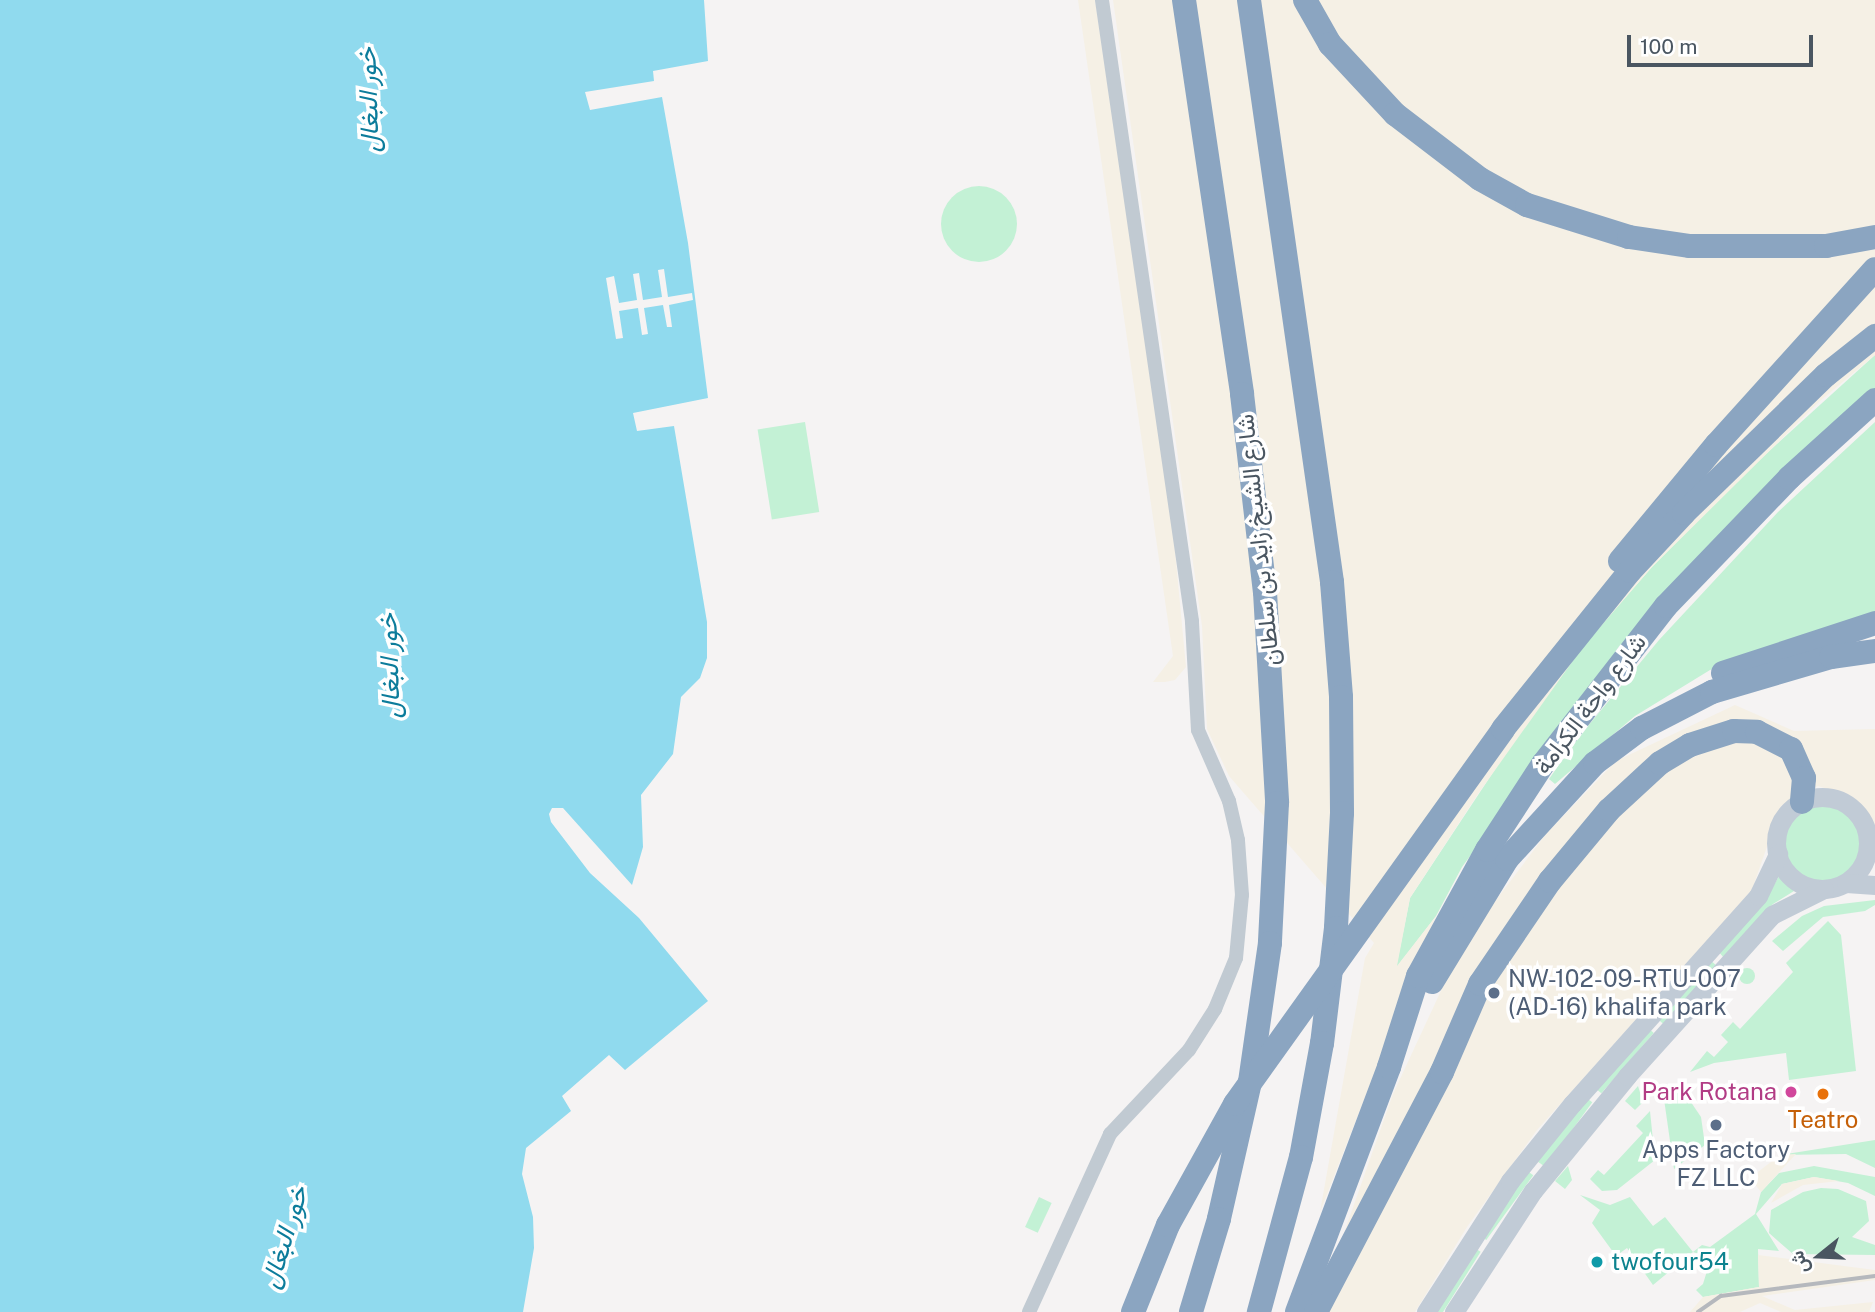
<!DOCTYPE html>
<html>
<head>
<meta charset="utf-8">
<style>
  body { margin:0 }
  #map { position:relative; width:1875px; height:1312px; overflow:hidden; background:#f5f3f3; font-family:"Public Sans",Vazirmatn,sans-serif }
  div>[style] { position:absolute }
  .green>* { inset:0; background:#c3f1d5; transform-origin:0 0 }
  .round { border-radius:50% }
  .sand>* { inset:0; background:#f5f0e5 }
  .water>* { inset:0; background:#90daee }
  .pier>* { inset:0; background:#f5f3f3 }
  .street>* { height:14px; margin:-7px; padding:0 7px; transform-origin:7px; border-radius:7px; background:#c1cad2 }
  .secondary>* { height:19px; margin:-9.5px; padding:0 9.5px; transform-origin:9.5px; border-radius:9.5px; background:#c1cbd6 }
  .secondary>.ring { margin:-9.5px; padding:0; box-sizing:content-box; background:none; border:19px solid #c1cbd6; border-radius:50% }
  .highway>* { height:24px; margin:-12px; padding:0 12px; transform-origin:12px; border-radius:12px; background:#8ba5c1 }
  .rail>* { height:3.5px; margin:-1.75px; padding:0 1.75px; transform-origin:1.75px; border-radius:1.75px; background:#b5b8bd }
  .dots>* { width:19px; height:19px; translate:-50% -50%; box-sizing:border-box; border:4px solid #fff; border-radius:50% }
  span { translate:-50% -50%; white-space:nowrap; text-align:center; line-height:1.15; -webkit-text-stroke:7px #fff; paint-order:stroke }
  .street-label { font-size:24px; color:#4a5661 }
  .service-label { font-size:24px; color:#4e5e75 }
  .left { translate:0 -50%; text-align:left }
  .hotel-label { font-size:24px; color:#b23c85 }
  .right { translate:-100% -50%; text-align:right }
  .food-label { font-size:24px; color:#c56008 }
  .culture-label { font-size:24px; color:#0d838f }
  .water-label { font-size:26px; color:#0c7c9b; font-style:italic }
  .north { position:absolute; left:1784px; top:1221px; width:70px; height:70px; -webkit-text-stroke:5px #fff; paint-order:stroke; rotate:252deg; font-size:19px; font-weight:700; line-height:28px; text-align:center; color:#4a5661 }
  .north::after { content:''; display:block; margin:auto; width:24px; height:32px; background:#4a5661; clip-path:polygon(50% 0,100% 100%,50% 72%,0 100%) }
  .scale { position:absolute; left:1627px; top:35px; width:186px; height:32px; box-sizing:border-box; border:4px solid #4a5661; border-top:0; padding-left:9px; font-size:21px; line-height:24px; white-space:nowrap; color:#4a5661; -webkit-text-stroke:5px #fff; paint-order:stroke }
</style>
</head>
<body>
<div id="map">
  <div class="green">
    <div class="round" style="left:941px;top:186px;width:76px;height:76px"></div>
    <div style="clip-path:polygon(1875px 355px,1875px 397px,1635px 631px,1462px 867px,1436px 916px,1396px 968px,1410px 898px,1527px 721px,1582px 647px,1652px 567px,1745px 473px)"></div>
    <div style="left:805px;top:422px;width:91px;height:48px;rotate:81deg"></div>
    <div style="clip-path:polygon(1875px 422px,1875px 613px,1710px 670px,1635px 716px,1555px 784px,1549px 779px,1578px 738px,1659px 640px,1778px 512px)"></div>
    <div class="round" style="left:1782px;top:803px;width:80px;height:80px"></div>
    <div style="clip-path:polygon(1779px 876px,1794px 891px,1773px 904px,1724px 958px,1718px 951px,1766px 899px)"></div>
    <div style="clip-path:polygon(1875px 900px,1875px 905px,1865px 911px,1823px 917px,1783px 951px,1772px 941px,1802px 916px,1824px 906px)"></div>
    <div style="clip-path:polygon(1828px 921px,1841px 935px,1856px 1071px,1789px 1080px,1786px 1053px,1714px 1063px,1690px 1072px,1707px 1051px,1714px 1057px,1728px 1042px,1721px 1035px,1733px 1022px,1740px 1029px,1793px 972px,1786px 963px)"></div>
    <div style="left:1709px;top:959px;width:9px;height:79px;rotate:41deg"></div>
    <div class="round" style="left:1739px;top:968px;width:16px;height:16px"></div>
    <div style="left:1647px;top:1027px;width:9px;height:80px;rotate:41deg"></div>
    <div style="clip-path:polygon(1638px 1086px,1643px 1102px,1635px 1110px,1625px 1101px)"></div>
    <div style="clip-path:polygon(1682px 1089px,1701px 1117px,1705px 1145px,1674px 1169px,1664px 1099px,1667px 1093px)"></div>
    <div style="left:1585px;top:1097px;width:9px;height:80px;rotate:36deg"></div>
    <div style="clip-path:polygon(1650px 1111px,1655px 1160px,1617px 1190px,1602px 1191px,1590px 1179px,1598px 1170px,1604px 1175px,1643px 1133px,1636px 1126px)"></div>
    <div style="clip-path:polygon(1875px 1140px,1875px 1168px,1846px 1154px,1780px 1155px)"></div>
    <div style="clip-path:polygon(1568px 1166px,1572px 1180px,1565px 1189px,1555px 1181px)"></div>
    <div style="clip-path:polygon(1814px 1166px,1875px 1177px,1875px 1196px,1848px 1183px,1814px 1177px,1782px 1184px,1756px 1214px,1779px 1251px,1758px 1249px,1759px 1287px,1703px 1297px,1696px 1290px,1703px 1284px,1711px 1258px,1693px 1252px,1653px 1285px,1627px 1248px,1616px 1256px,1592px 1223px,1600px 1210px,1580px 1195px,1610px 1205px,1630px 1197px,1653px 1226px,1665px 1217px,1693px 1252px,1702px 1245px,1710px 1247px,1755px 1214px,1761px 1192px,1779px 1173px)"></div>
    <div style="left:1526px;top:1170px;width:9px;height:80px;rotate:36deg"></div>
    <div style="clip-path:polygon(1821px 1188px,1838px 1189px,1866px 1201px,1869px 1221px,1852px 1237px,1875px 1245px,1875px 1255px,1793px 1254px,1769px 1233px,1771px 1210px,1803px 1192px)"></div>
    <div style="left:1039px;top:1197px;width:14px;height:33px;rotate:25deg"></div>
    <div style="left:1473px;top:1247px;width:9px;height:76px;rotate:32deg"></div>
  </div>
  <div class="sand">
    <div style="clip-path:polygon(1078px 0,1095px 0,1172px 519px,1186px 667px,1175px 680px,1165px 682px,1153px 682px,1173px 656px)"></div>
    <div style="clip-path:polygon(1113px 0,1875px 0,1875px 355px,1820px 401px,1652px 567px,1582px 648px,1478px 794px,1410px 898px,1397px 966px,1436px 916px,1320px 1212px,1365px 958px,1374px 943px,1229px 776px,1207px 729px,1202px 626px)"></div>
    <div style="clip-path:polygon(1735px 705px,1794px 731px,1875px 729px,1875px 825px,1853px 797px,1818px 786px,1781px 806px,1752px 890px,1537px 1130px,1467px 1227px,1415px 1312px,1316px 1312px,1393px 1094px,1446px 980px,1490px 908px,1546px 834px,1616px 761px)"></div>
    <div style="clip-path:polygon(1796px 1154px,1761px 1192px,1750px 1178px,1780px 1155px)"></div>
    <div style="clip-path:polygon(1814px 1177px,1839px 1181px,1803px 1185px,1771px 1203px,1782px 1184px)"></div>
    <div style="clip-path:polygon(1758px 1255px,1875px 1270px,1875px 1280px,1762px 1296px,1795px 1310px,1873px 1302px,1869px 1312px,1781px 1312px,1760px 1303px,1740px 1312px,1690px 1312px,1703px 1297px,1759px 1287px)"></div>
  </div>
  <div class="water">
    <div style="clip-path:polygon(0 0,704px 0,708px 61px,653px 71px,654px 81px,585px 92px,590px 110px,662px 97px,688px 243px,708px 398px,633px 413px,637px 431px,674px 426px,707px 622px,707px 658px,700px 678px,681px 697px,673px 754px,641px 795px,643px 847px,632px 885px,563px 808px,552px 808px,549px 814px,551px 822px,590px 873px,639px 918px,708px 1001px,625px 1070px,609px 1055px,562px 1096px,571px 1111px,526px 1148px,522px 1174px,533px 1217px,534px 1248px,523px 1312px,0 1312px)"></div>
  </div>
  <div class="pier">
    <div style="clip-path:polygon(664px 269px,668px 297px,692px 293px,693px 300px,669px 305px,672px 327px,667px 327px,663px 305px,644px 308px,648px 334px,642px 335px,638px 308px,619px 311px,623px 338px,616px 339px,606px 278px,614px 276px,619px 303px,637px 300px,633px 274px,639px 273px,643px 300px,662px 297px,658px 270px)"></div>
  </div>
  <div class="street">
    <div style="left:1029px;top:1312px;width:196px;rotate:-65.5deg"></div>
    <div style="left:1110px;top:1134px;width:115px;rotate:-46.8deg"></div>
    <div style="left:1189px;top:1050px;width:49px;rotate:-57.6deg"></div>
    <div style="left:1215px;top:1009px;width:55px;rotate:-67.6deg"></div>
    <div style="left:1236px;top:958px;width:63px;rotate:-84.6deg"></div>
    <div style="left:1242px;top:895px;width:55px;rotate:-94.2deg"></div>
    <div style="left:1238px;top:840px;width:40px;rotate:-103deg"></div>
    <div style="left:1229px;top:801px;width:77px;rotate:-113.6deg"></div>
    <div style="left:1198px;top:730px;width:109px;rotate:-93.2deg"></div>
    <div style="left:1192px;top:621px;width:627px;rotate:-98.25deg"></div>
  </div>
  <div class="secondary">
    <div class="ring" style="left:1776px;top:797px;width:73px;height:73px"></div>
    <div style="left:1846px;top:883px;width:29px;rotate:4deg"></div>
    <div style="left:1426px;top:1312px;width:156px;rotate:-57.3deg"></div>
    <div style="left:1510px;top:1181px;width:99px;rotate:-51.2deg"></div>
    <div style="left:1572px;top:1104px;width:279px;rotate:-48.2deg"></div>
    <div style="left:1758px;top:896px;width:47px;rotate:-64.5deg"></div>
    <div style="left:1454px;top:1312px;width:145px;rotate:-56.9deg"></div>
    <div style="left:1533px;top:1191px;width:149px;rotate:-50.7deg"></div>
    <div style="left:1627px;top:1076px;width:217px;rotate:-48deg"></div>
    <div style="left:1772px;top:915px;width:58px;rotate:-26.6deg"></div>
  </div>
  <div class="highway">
    <div style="left:1184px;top:0;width:398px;rotate:81.6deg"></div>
    <div style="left:1242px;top:394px;width:199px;rotate:83.4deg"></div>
    <div style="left:1265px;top:592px;width:211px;rotate:86.7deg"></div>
    <div style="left:1277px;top:803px;width:140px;rotate:92.9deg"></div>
    <div style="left:1270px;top:943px;width:140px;rotate:98.2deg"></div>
    <div style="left:1250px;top:1082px;width:140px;rotate:102.8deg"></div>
    <div style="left:1219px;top:1219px;width:97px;rotate:106.8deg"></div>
    <div style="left:1249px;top:0;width:588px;rotate:81.88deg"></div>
    <div style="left:1332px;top:582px;width:115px;rotate:85.5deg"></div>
    <div style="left:1341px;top:697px;width:116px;rotate:89.5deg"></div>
    <div style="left:1342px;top:813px;width:115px;rotate:93deg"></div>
    <div style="left:1336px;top:928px;width:116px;rotate:96.9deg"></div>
    <div style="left:1322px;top:1043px;width:116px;rotate:100.4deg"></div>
    <div style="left:1301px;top:1157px;width:161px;rotate:105.2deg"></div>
    <div style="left:1305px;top:0;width:51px;rotate:60.4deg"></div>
    <div style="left:1330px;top:44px;width:96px;rotate:47.1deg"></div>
    <div style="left:1395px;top:114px;width:107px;rotate:37.4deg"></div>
    <div style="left:1480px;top:179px;width:54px;rotate:29deg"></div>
    <div style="left:1527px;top:205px;width:107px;rotate:17.4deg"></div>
    <div style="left:1629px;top:237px;width:62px;rotate:8.4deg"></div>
    <div style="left:1690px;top:246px;width:136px"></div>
    <div style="left:1826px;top:246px;width:50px;rotate:-10.4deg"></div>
    <div style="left:1620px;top:561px;width:151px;rotate:-50.4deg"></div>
    <div style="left:1716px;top:445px;width:237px;rotate:-47.9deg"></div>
    <div style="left:1723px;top:673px;width:160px;rotate:-18.2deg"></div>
    <div style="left:1432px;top:982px;width:144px;rotate:-58.6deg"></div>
    <div style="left:1507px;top:859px;width:130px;rotate:-47.5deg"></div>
    <div style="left:1595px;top:763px;width:59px;rotate:-36.7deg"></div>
    <div style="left:1642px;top:728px;width:79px;rotate:-27.2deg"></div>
    <div style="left:1712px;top:692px;width:124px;rotate:-16.4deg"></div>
    <div style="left:1831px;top:657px;width:44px;rotate:-7.8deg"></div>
    <div style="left:1133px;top:1312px;width:94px;rotate:-68.1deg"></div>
    <div style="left:1168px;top:1225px;width:138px;rotate:-61deg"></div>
    <div style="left:1235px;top:1104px;width:461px;rotate:-54.4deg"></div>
    <div style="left:1503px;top:729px;width:203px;rotate:-51.2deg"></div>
    <div style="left:1630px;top:571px;width:79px;rotate:-47deg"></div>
    <div style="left:1684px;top:513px;width:198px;rotate:-44.2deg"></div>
    <div style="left:1826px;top:375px;width:63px;rotate:-38.5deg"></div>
    <div style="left:1297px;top:1312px;width:262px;rotate:-69.4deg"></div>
    <div style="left:1389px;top:1067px;width:96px;rotate:-72.3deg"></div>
    <div style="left:1418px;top:976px;width:144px;rotate:-61.3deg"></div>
    <div style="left:1487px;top:850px;width:103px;rotate:-56.9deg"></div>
    <div style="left:1543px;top:764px;width:200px;rotate:-52.1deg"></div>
    <div style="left:1666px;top:606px;width:178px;rotate:-46.1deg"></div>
    <div style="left:1789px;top:478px;width:116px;rotate:-42.2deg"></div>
    <div style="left:1316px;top:1312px;width:271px;rotate:-62.3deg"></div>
    <div style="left:1442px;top:1072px;width:96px;rotate:-66.6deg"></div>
    <div style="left:1480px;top:984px;width:125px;rotate:-55.8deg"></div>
    <div style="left:1550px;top:881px;width:92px;rotate:-50.3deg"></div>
    <div style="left:1609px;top:810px;width:69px;rotate:-42.7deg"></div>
    <div style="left:1660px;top:763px;width:35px;rotate:-31deg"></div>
    <div style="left:1690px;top:745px;width:46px;rotate:-17.7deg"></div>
    <div style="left:1734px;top:731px;width:23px;rotate:2deg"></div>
    <div style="left:1757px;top:732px;width:38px;rotate:27deg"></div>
    <div style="left:1791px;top:749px;width:32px;rotate:66deg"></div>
    <div style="left:1804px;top:778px;width:24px;rotate:95deg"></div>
  </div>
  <div class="rail">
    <div style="left:1698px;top:1312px;width:28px;rotate:-35deg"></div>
    <div style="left:1721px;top:1296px;width:155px;rotate:-7.4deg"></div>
  </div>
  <div class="dots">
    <div style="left:1494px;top:993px;background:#5c6f8a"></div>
    <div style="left:1791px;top:1092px;background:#d1479c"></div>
    <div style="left:1823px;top:1094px;background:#e8710a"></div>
    <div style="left:1716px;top:1125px;background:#5c6f8a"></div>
    <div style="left:1597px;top:1262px;background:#0f9aa8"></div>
  </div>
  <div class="street-label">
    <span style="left:1258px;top:540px;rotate:-96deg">شارع الشيخ زايد بن سلطان</span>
    <span style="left:1590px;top:704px;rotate:-53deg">شارع واحة الكرامة</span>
  </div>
  <div class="service-label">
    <span class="left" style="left:1508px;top:993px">NW-102-09-RTU-007<br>(AD-16) khalifa park</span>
    <span style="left:1716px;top:1164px">Apps Factory<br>FZ LLC</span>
  </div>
  <div class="hotel-label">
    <span class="right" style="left:1777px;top:1092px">Park Rotana</span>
  </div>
  <div class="food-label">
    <span style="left:1823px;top:1120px">Teatro</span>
  </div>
  <div class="culture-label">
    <span class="left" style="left:1611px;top:1262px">twofour54</span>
  </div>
  <div class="water-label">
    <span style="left:368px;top:100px;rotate:-92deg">خور البغال</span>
    <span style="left:389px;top:666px;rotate:-92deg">خور البغال</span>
    <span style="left:284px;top:1237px;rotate:-73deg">خور البغال</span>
  </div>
  <div class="north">ش</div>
  <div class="scale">100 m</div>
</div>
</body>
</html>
